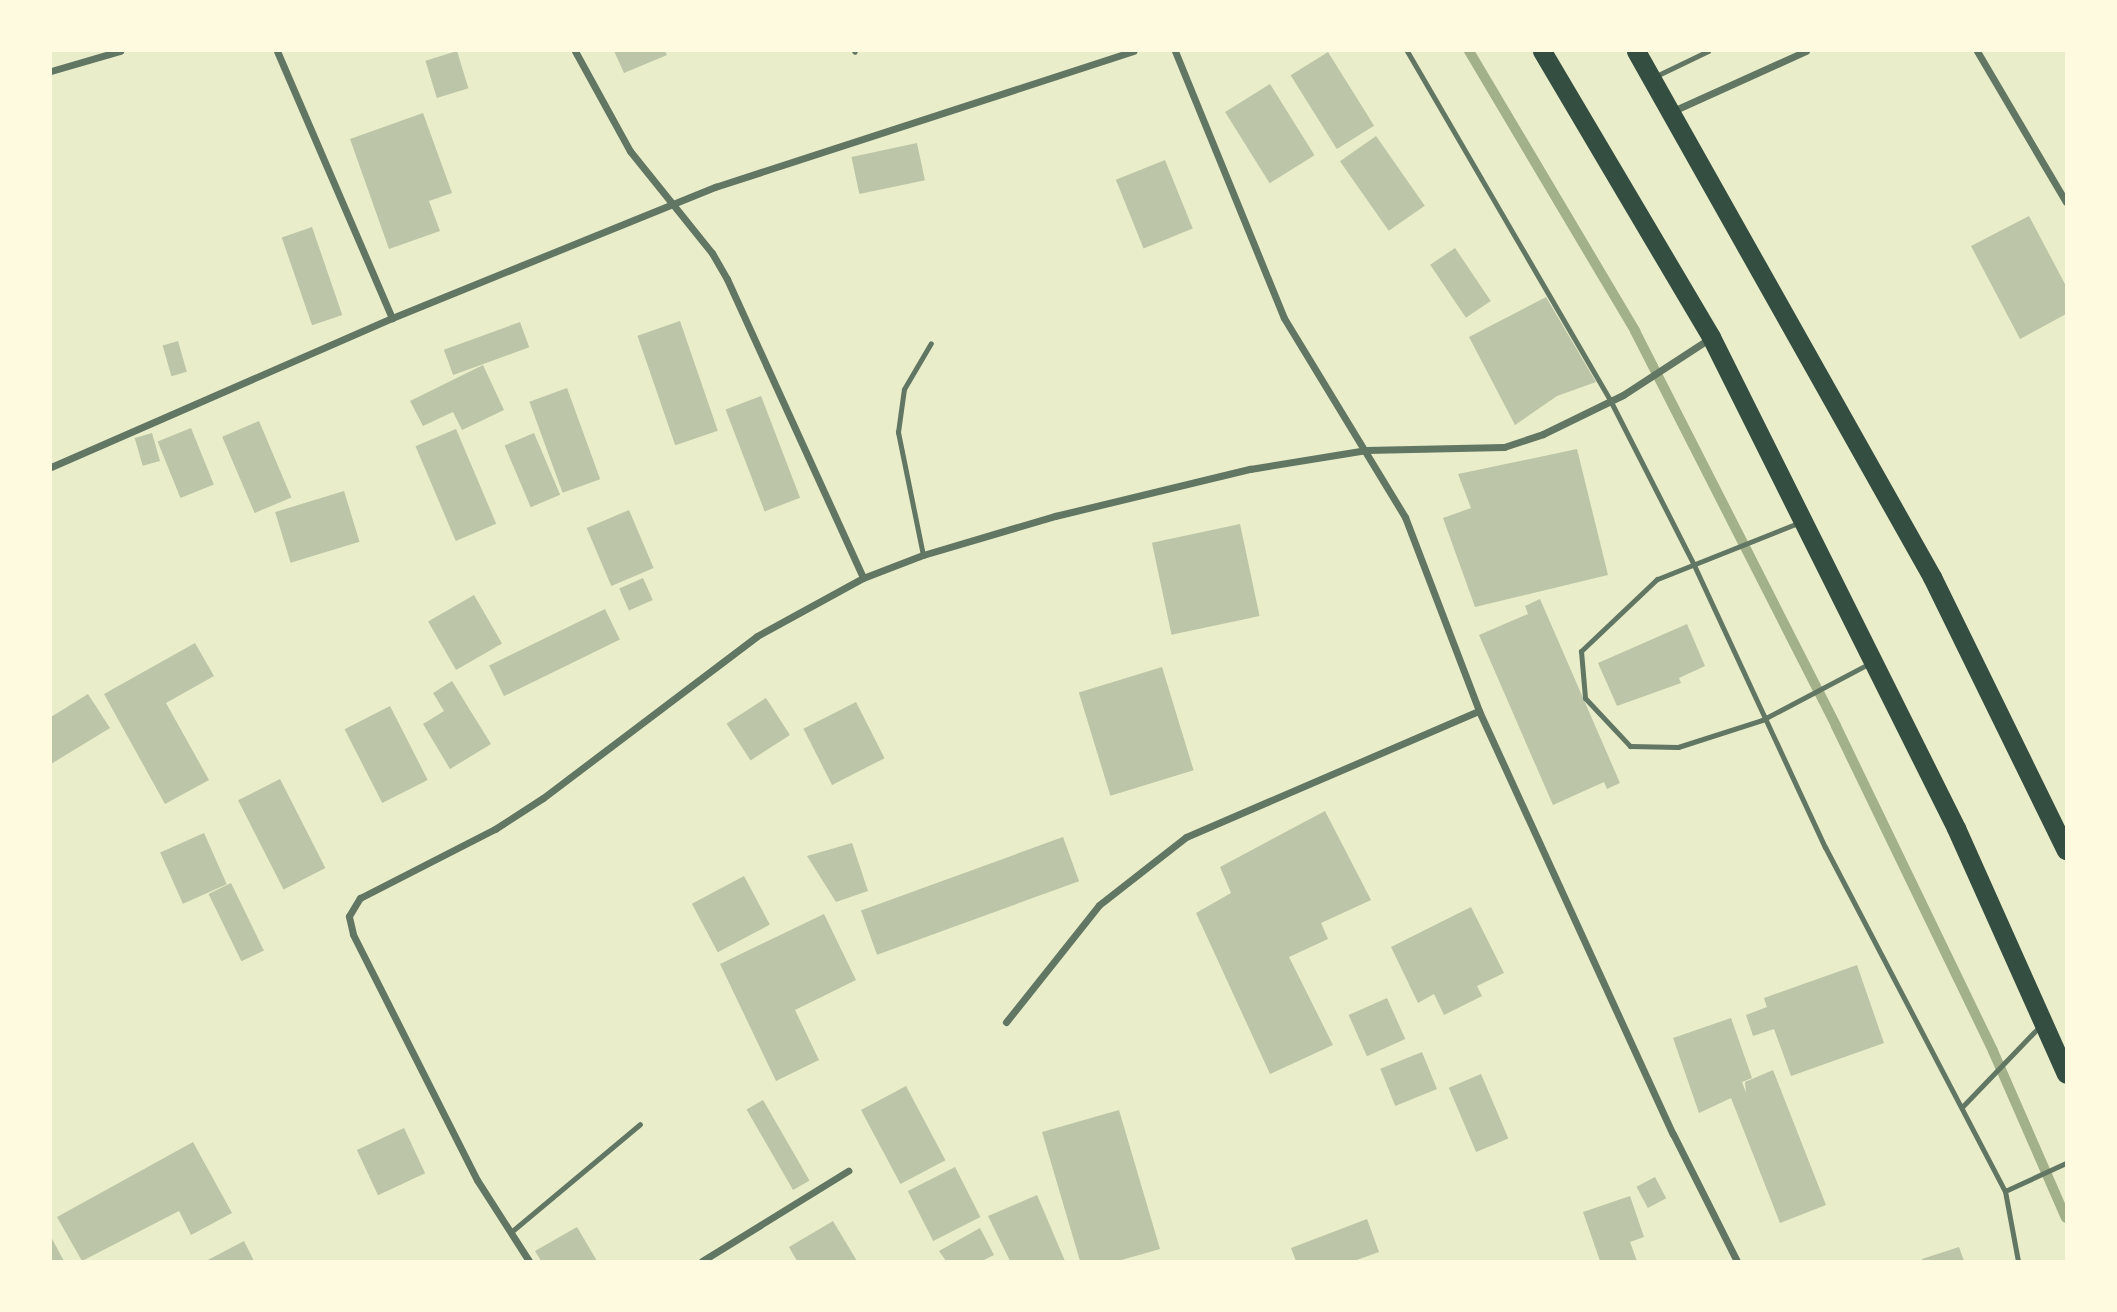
<!DOCTYPE html>
<html>
<head>
<meta charset="utf-8">
<style>
  body { margin:0 }
  #map { position:relative; width:2117px; height:1312px; overflow:hidden; background:#e9edc9; font-family:Lato,sans-serif }
  div>[style] { position:absolute }
  .stream>* { height:10px; margin:-5px; padding:0 5px; transform-origin:5px; border-radius:5px; background:#a3b18a }
  .building>* { inset:0; background:#bcc5a7; transform-origin:0 0 }
  .service>* { height:5px; margin:-2.5px; padding:0 2.5px; transform-origin:2.5px; border-radius:2.5px; background:#617663 }
  .minor>* { height:7px; margin:-3.5px; padding:0 3.5px; transform-origin:3.5px; border-radius:3.5px; background:#617663 }
  .trunk>* { height:19px; margin:-9.5px; padding:0 9.5px; transform-origin:9.5px; border-radius:9.5px; background:#344e41 }
  span { translate:-50% -50%; white-space:nowrap; text-align:center; line-height:1.15; -webkit-text-stroke:7px #fefae0; paint-order:stroke }
  .frame { position:absolute; inset:0; border:52px solid #fefae0; pointer-events:none }
</style>
</head>
<body>
<div id="map">
  <div class="stream">
    <div style="left:1469px;top:51px;width:326px;rotate:59.3deg"></div>
    <div style="left:1635px;top:331px;width:443px;rotate:63deg"></div>
    <div style="left:1836px;top:726px;width:361px;rotate:64.2deg"></div>
    <div style="left:1993px;top:1051px;width:182px;rotate:66.4deg"></div>
  </div>
  <div class="building">
    <div style="left:457px;top:51px;width:39px;height:33px;rotate:73deg"></div>
    <div style="clip-path:polygon(614px 51px,665px 51px,667px 55px,624px 73px)"></div>
    <div style="left:1328px;top:52px;width:87px;height:44px;rotate:58deg"></div>
    <div style="left:1270px;top:84px;width:84px;height:53px;rotate:58deg"></div>
    <div style="clip-path:polygon(423px 113px,452px 193px,429px 201px,440px 231px,389px 249px,350px 139px)"></div>
    <div style="left:1376px;top:136px;width:85px;height:44px;rotate:55deg"></div>
    <div style="left:917px;top:143px;width:38px;height:67px;rotate:78deg"></div>
    <div style="left:1165px;top:160px;width:74px;height:53px;rotate:68deg"></div>
    <div style="clip-path:polygon(2029px 216px,2066px 286px,2066px 314px,2020px 339px,1971px 246px)"></div>
    <div style="left:312px;top:227px;width:93px;height:32px;rotate:71deg"></div>
    <div style="left:1455px;top:248px;width:64px;height:30px;rotate:56deg"></div>
    <div style="clip-path:polygon(1546px 297px,1596px 382px,1557px 396px,1515px 425px,1469px 337px)"></div>
    <div style="left:680px;top:321px;width:116px;height:45px;rotate:71deg"></div>
    <div style="left:520px;top:322px;width:27px;height:81px;rotate:70deg"></div>
    <div style="left:178px;top:341px;width:32px;height:16px;rotate:74deg"></div>
    <div style="clip-path:polygon(483px 365px,504px 410px,462px 430px,453px 412px,423px 426px,410px 401px)"></div>
    <div style="left:567px;top:388px;width:97px;height:40px;rotate:70deg"></div>
    <div style="left:761px;top:396px;width:109px;height:38px;rotate:69deg"></div>
    <div style="left:259px;top:421px;width:83px;height:40px;rotate:67deg"></div>
    <div style="left:191px;top:428px;width:61px;height:36px;rotate:68deg"></div>
    <div style="left:456px;top:429px;width:103px;height:44px;rotate:67deg"></div>
    <div style="left:152px;top:433px;width:29px;height:18px;rotate:74deg"></div>
    <div style="left:534px;top:433px;width:67px;height:32px;rotate:67deg"></div>
    <div style="clip-path:polygon(1577px 449px,1608px 575px,1475px 607px,1443px 518px,1471px 508px,1458px 474px)"></div>
    <div style="left:344px;top:491px;width:53px;height:72px;rotate:73deg"></div>
    <div style="left:629px;top:510px;width:63px;height:46px;rotate:67deg"></div>
    <div style="left:1240px;top:524px;width:94px;height:90px;rotate:78deg"></div>
    <div style="left:643px;top:578px;width:24px;height:26px;rotate:66deg"></div>
    <div style="left:474px;top:595px;width:56px;height:53px;rotate:60deg"></div>
    <div style="clip-path:polygon(1540px 599px,1620px 783px,1607px 789px,1604px 782px,1553px 805px,1479px 635px,1528px 614px,1525px 606px)"></div>
    <div style="left:605px;top:609px;width:34px;height:129px;rotate:64deg"></div>
    <div style="clip-path:polygon(1687px 624px,1705px 666px,1679px 678px,1681px 683px,1617px 706px,1598px 663px)"></div>
    <div style="clip-path:polygon(195px 643px,214px 676px,166px 703px,209px 780px,165px 804px,104px 694px)"></div>
    <div style="left:1162px;top:667px;width:108px;height:87px;rotate:73deg"></div>
    <div style="clip-path:polygon(452px 681px,491px 744px,450px 769px,423px 724px,444px 711px,433px 693px)"></div>
    <div style="clip-path:polygon(88px 694px,110px 728px,51px 764px,51px 717px)"></div>
    <div style="left:766px;top:698px;width:44px;height:47px;rotate:57deg"></div>
    <div style="left:856px;top:702px;width:63px;height:59px;rotate:63deg"></div>
    <div style="left:390px;top:706px;width:83px;height:51px;rotate:63deg"></div>
    <div style="left:280px;top:779px;width:100px;height:47px;rotate:63deg"></div>
    <div style="clip-path:polygon(1325px 811px,1371px 900px,1321px 923px,1328px 939px,1289px 957px,1333px 1045px,1270px 1074px,1196px 913px,1231px 893px,1220px 867px)"></div>
    <div style="left:204px;top:833px;width:56px;height:48px;rotate:66deg"></div>
    <div style="left:1063px;top:837px;width:47px;height:215px;rotate:70deg"></div>
    <div style="clip-path:polygon(852px 843px,868px 891px,836px 902px,807px 856px)"></div>
    <div style="left:744px;top:876px;width:55px;height:59px;rotate:62deg"></div>
    <div style="left:231px;top:883px;width:75px;height:25px;rotate:64deg"></div>
    <div style="clip-path:polygon(1471px 907px,1504px 973px,1477px 986px,1482px 996px,1444px 1015px,1434px 994px,1418px 1003px,1391px 947px)"></div>
    <div style="clip-path:polygon(824px 914px,856px 980px,795px 1010px,819px 1060px,776px 1081px,720px 964px)"></div>
    <div style="clip-path:polygon(1857px 965px,1884px 1043px,1791px 1076px,1774px 1029px,1753px 1036px,1746px 1015px,1767px 1007px,1764px 998px)"></div>
    <div style="left:1387px;top:998px;width:45px;height:42px;rotate:66deg"></div>
    <div style="clip-path:polygon(1731px 1018px,1752px 1078px,1742px 1082px,1746px 1093px,1745px 1082px,1773px 1070px,1826px 1205px,1780px 1223px,1731px 1098px,1699px 1113px,1673px 1038px)"></div>
    <div style="left:1422px;top:1052px;width:40px;height:45px;rotate:68deg"></div>
    <div style="left:1481px;top:1074px;width:70px;height:35px;rotate:67deg"></div>
    <div style="left:906px;top:1086px;width:84px;height:51px;rotate:62deg"></div>
    <div style="left:763px;top:1100px;width:93px;height:19px;rotate:60deg"></div>
    <div style="clip-path:polygon(1119px 1110px,1160px 1249px,1118px 1261px,1080px 1261px,1042px 1132px)"></div>
    <div style="left:404px;top:1128px;width:50px;height:52px;rotate:65deg"></div>
    <div style="clip-path:polygon(193px 1142px,232px 1213px,191px 1235px,179px 1211px,82px 1261px,57px 1217px)"></div>
    <div style="left:955px;top:1167px;width:56px;height:53px;rotate:63deg"></div>
    <div style="left:1655px;top:1177px;width:24px;height:21px;rotate:62deg"></div>
    <div style="clip-path:polygon(1037px 1195px,1065px 1261px,1010px 1261px,988px 1216px)"></div>
    <div style="clip-path:polygon(1630px 1196px,1644px 1237px,1630px 1242px,1637px 1261px,1600px 1261px,1583px 1212px)"></div>
    <div style="clip-path:polygon(1367px 1219px,1379px 1252px,1354px 1261px,1296px 1261px,1291px 1248px)"></div>
    <div style="clip-path:polygon(833px 1221px,857px 1261px,797px 1261px,789px 1247px)"></div>
    <div style="clip-path:polygon(577px 1227px,597px 1261px,541px 1261px,535px 1251px)"></div>
    <div style="clip-path:polygon(980px 1228px,994px 1255px,982px 1261px,946px 1261px,939px 1251px)"></div>
    <div style="clip-path:polygon(51px 1237px,64px 1261px,51px 1261px)"></div>
    <div style="clip-path:polygon(244px 1241px,254px 1261px,206px 1261px)"></div>
    <div style="clip-path:polygon(1959px 1247px,1964px 1261px,1922px 1261px,1922px 1259px)"></div>
  </div>
  <div class="service">
    <div style="left:854px;top:51px;width:1px;rotate:45deg"></div>
    <div style="left:1407px;top:51px;width:404px;rotate:59.8deg"></div>
    <div style="left:1610px;top:400px;width:183px;rotate:63deg"></div>
    <div style="left:1693px;top:563px;width:313px;rotate:65.1deg"></div>
    <div style="left:1825px;top:847px;width:388px;rotate:62.4deg"></div>
    <div style="left:2005px;top:1191px;width:71px;rotate:79.5deg"></div>
    <div style="left:1654px;top:77px;width:60px;rotate:-25.7deg"></div>
    <div style="left:1798px;top:523px;width:152px;rotate:158.3deg"></div>
    <div style="left:1657px;top:579px;width:105px;rotate:136.5deg"></div>
    <div style="left:1581px;top:651px;width:47px;rotate:85.1deg"></div>
    <div style="left:1585px;top:698px;width:66px;rotate:46.8deg"></div>
    <div style="left:1630px;top:746px;width:48px;rotate:1.2deg"></div>
    <div style="left:1678px;top:747px;width:88px;rotate:-17.8deg"></div>
    <div style="left:1762px;top:720px;width:122px;rotate:-27.8deg"></div>
    <div style="left:923px;top:555px;width:126px;rotate:-101.5deg"></div>
    <div style="left:898px;top:432px;width:43px;rotate:-82.1deg"></div>
    <div style="left:904px;top:389px;width:53px;rotate:-59.6deg"></div>
    <div style="left:1962px;top:1107px;width:112px;rotate:-46.1deg"></div>
    <div style="left:2005px;top:1191px;width:67px;rotate:-24.7deg"></div>
    <div style="left:511px;top:1232px;width:168px;rotate:-39.9deg"></div>
  </div>
  <div class="minor">
    <div style="left:277px;top:51px;width:291px;rotate:66.7deg"></div>
    <div style="left:575px;top:51px;width:114px;rotate:61.2deg"></div>
    <div style="left:630px;top:151px;width:131px;rotate:51.2deg"></div>
    <div style="left:712px;top:253px;width:30px;rotate:60deg"></div>
    <div style="left:727px;top:279px;width:328px;rotate:65.5deg"></div>
    <div style="left:1175px;top:51px;width:288px;rotate:67.8deg"></div>
    <div style="left:1284px;top:318px;width:233px;rotate:58.7deg"></div>
    <div style="left:1405px;top:517px;width:208px;rotate:69.1deg"></div>
    <div style="left:1479px;top:711px;width:465px;rotate:65.4deg"></div>
    <div style="left:1673px;top:1134px;width:142px;rotate:63.3deg"></div>
    <div style="left:1977px;top:51px;width:175px;rotate:59.5deg"></div>
    <div style="left:51px;top:71px;width:72px;rotate:-16.2deg"></div>
    <div style="left:1673px;top:111px;width:146px;rotate:-24.3deg"></div>
    <div style="left:51px;top:467px;width:372px;rotate:-23.6deg"></div>
    <div style="left:392px;top:318px;width:349px;rotate:-22.1deg"></div>
    <div style="left:715px;top:187px;width:440px;rotate:-18deg"></div>
    <div style="left:1006px;top:1022px;width:149px;rotate:-51.5deg"></div>
    <div style="left:1099px;top:905px;width:110px;rotate:-38deg"></div>
    <div style="left:1186px;top:837px;width:319px;rotate:-23.3deg"></div>
    <div style="left:529px;top:1261px;width:96px;rotate:-122.7deg"></div>
    <div style="left:477px;top:1180px;width:275px;rotate:-116.8deg"></div>
    <div style="left:353px;top:934px;width:18px;rotate:-103deg"></div>
    <div style="left:349px;top:916px;width:21px;rotate:-59deg"></div>
    <div style="left:360px;top:898px;width:152px;rotate:-27.1deg"></div>
    <div style="left:495px;top:829px;width:57px;rotate:-32.9deg"></div>
    <div style="left:543px;top:798px;width:268px;rotate:-37.1deg"></div>
    <div style="left:757px;top:636px;width:121px;rotate:-28.7deg"></div>
    <div style="left:863px;top:578px;width:64px;rotate:-21deg"></div>
    <div style="left:923px;top:555px;width:138px;rotate:-16.5deg"></div>
    <div style="left:1055px;top:516px;width:201px;rotate:-13.6deg"></div>
    <div style="left:1250px;top:469px;width:118px;rotate:-9.3deg"></div>
    <div style="left:1366px;top:450px;width:138px;rotate:-1.2deg"></div>
    <div style="left:1504px;top:447px;width:41px;rotate:-18.4deg"></div>
    <div style="left:1543px;top:434px;width:89px;rotate:-26deg"></div>
    <div style="left:1623px;top:395px;width:103px;rotate:-33.1deg"></div>
    <div style="left:702px;top:1261px;width:172px;rotate:-31.7deg"></div>
  </div>
  <div class="trunk">
    <div style="left:1542px;top:51px;width:332px;rotate:59.4deg"></div>
    <div style="left:1711px;top:337px;width:549px;rotate:63.48deg"></div>
    <div style="left:1956px;top:828px;width:269px;rotate:65.9deg"></div>
    <div style="left:1636px;top:51px;width:604px;rotate:60.63deg"></div>
    <div style="left:1932px;top:577px;width:304px;rotate:63.9deg"></div>
  </div>
  <div class="frame"></div>
</div>
</body>
</html>
